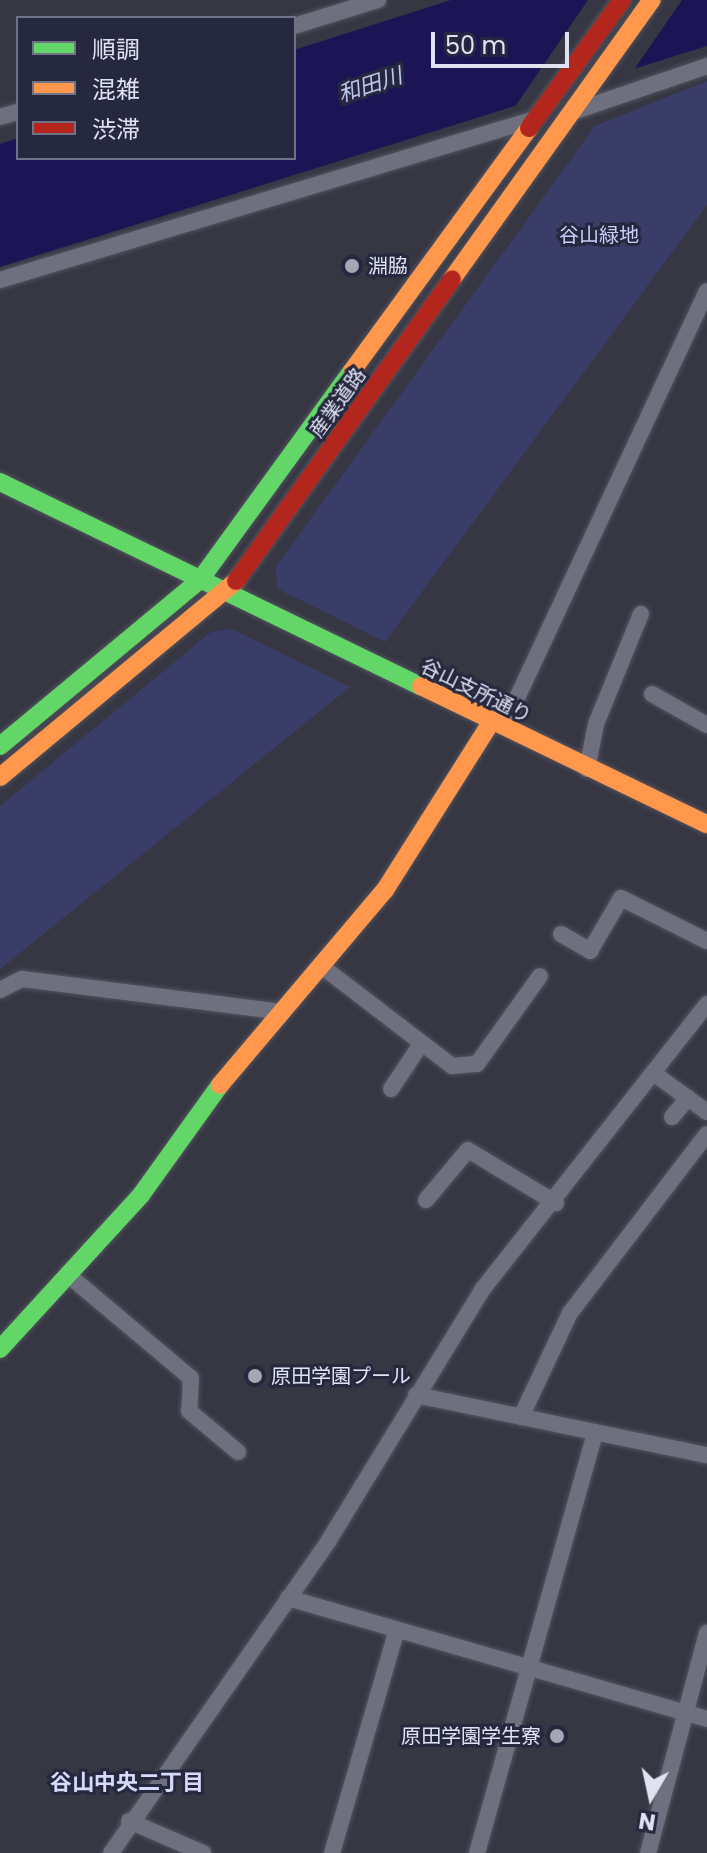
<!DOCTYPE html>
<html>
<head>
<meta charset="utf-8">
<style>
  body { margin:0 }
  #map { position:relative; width:707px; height:1853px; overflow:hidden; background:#363743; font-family:Poppins,"Noto Sans JP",sans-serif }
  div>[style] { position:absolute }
  .green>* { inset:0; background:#3b3d69 }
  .water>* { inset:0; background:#1d1455 }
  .pier>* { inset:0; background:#363743 }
  .roads { filter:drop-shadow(0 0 2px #52535e) drop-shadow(0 0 2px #52535e) }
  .street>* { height:16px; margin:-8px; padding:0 8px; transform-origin:8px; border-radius:8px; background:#6e6f7f }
  .fast>* { height:18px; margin:-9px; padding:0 9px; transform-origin:9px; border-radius:9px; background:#63d668 }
  .slow>* { height:18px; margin:-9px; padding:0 9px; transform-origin:9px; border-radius:9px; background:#ff974d }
  .jam>* { height:18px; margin:-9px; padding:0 9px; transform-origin:9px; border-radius:9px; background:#b3261e }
  .dots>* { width:22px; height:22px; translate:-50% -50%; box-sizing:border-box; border:4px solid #26283f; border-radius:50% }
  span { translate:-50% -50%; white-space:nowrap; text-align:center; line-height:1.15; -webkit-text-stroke:6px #26283f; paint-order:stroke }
  .park-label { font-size:20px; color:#c9cef9 }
  .poi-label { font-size:20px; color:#dfe2f1 }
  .left { translate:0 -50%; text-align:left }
  .right { translate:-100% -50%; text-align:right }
  .street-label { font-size:20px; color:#dfe2f1 }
  .water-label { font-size:22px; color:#c0c5ef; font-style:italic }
  .neighbourhood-label { font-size:22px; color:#d7dbf9; font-weight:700 }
  .legend { position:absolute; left:16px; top:16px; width:280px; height:144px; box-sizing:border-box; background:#26283f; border:2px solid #707286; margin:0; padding:10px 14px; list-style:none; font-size:24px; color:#dfe2f1 }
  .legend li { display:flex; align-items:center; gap:16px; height:40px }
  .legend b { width:40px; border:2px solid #707286 }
  .north { position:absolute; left:611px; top:1757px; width:80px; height:80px; -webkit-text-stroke:6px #26283f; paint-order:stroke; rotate:189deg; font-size:22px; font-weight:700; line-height:32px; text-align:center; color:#dfe2f1 }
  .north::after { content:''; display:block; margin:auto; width:28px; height:36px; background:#dfe2f1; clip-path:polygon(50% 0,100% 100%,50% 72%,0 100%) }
  .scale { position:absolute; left:431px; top:32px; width:138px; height:36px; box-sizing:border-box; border:4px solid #dfe2f1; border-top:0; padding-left:10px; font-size:24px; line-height:28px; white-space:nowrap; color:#dfe2f1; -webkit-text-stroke:6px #26283f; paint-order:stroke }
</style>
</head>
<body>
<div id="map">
  <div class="green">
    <div style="clip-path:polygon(707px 81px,707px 205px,385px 642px,278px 589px,275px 568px,595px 126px)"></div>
    <div style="clip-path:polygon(232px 629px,350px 687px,0 969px,0 806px,211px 632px)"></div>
  </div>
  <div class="water">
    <div style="clip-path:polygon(451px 0,707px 0,707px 46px,0 267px,0 144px,18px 138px,18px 158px,294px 158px,294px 50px)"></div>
  </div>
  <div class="pier">
    <div style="clip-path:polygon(588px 0,682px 0,631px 74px,512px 111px)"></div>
  </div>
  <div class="roads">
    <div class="street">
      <div style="left:294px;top:26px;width:88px;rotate:-17.2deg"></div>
      <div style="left:575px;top:111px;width:139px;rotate:-18.8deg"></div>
      <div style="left:0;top:117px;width:19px;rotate:-16deg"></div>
      <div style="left:0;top:280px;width:559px;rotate:-16.75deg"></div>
      <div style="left:652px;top:694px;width:63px;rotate:29.4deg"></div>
      <div style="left:492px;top:723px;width:22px;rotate:-32deg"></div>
      <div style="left:511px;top:711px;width:463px;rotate:-65deg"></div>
      <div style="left:587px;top:769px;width:46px;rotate:-78.7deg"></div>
      <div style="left:596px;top:724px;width:119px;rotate:-67.8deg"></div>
      <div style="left:561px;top:934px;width:34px;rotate:30deg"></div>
      <div style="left:590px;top:951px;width:61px;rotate:-59.7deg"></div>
      <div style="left:621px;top:898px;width:96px;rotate:26.6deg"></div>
      <div style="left:320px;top:965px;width:166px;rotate:37.4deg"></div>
      <div style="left:452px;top:1066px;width:25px;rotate:-5deg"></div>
      <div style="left:477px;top:1064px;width:108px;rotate:-54.4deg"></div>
      <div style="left:0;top:990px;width:25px;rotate:-27deg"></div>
      <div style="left:22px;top:979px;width:262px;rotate:7.2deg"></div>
      <div style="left:656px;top:1075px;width:63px;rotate:36deg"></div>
      <div style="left:391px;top:1089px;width:50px;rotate:-56.3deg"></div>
      <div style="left:672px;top:1117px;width:25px;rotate:-50deg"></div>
      <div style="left:426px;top:1200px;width:65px;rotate:-50deg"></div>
      <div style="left:468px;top:1150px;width:103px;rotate:31.1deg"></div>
      <div style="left:67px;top:1274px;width:162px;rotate:40deg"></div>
      <div style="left:191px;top:1378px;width:33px;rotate:93deg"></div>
      <div style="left:189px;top:1411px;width:64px;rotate:39.9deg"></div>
      <div style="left:416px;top:1395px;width:297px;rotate:11.7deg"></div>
      <div style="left:521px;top:1417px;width:115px;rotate:-64.8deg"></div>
      <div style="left:570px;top:1313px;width:225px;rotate:-52.6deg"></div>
      <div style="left:288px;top:1598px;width:436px;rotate:16.1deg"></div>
      <div style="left:129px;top:1821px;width:81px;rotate:23.4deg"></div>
      <div style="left:111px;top:1853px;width:381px;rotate:-55.1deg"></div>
      <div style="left:329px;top:1540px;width:293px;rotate:-58.5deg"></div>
      <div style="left:482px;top:1290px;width:364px;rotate:-51.8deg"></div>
      <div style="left:332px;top:1853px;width:230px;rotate:-73.8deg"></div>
      <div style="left:477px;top:1853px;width:437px;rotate:-74.3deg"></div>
      <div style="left:648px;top:1853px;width:228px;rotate:-75deg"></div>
    </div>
    <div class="fast">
      <div style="left:0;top:482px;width:468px;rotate:25.9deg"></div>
      <div style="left:0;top:746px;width:260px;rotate:-39.7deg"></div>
      <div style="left:200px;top:580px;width:258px;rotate:-54deg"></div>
      <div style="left:0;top:1349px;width:209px;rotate:-47.5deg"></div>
      <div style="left:141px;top:1195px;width:135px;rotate:-54.3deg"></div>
    </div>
    <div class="slow">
      <div style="left:452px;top:279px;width:343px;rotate:-54.4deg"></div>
      <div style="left:352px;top:371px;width:301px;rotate:-53.9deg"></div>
      <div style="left:421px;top:686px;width:318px;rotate:25.8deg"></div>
      <div style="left:0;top:777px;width:307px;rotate:-39.7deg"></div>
      <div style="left:220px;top:1085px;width:255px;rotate:-49.8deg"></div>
      <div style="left:385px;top:890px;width:196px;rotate:-57.7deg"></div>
    </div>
    <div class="jam">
      <div style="left:529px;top:128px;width:158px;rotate:-54deg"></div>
      <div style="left:236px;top:581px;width:371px;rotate:-54.4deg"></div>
    </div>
  </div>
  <div class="dots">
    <div style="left:352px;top:266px;background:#a4a6b4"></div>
    <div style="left:255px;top:1376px;background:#a4a6b4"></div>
    <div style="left:557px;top:1736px;background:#a4a6b4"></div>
  </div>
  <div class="park-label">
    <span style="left:599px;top:235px">谷山緑地</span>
  </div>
  <div class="poi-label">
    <span class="left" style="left:368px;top:266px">淵脇</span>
    <span class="left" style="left:271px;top:1376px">原田学園プール</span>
    <span class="right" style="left:541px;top:1736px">原田学園学生寮</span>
  </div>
  <div class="street-label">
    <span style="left:338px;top:403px;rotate:-54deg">産業道路</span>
    <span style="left:476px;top:691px;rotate:26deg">谷山支所通り</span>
  </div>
  <div class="water-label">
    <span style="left:370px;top:85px;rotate:-18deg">和田川</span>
  </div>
  <div class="neighbourhood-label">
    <span style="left:127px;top:1783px">谷山中央二丁目</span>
  </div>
  <ul class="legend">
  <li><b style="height:10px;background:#63d668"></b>順調</li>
  <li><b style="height:10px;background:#ff974d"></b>混雑</li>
  <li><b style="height:10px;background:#b3261e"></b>渋滞</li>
  </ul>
  <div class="north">N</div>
  <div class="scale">50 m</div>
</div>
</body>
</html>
